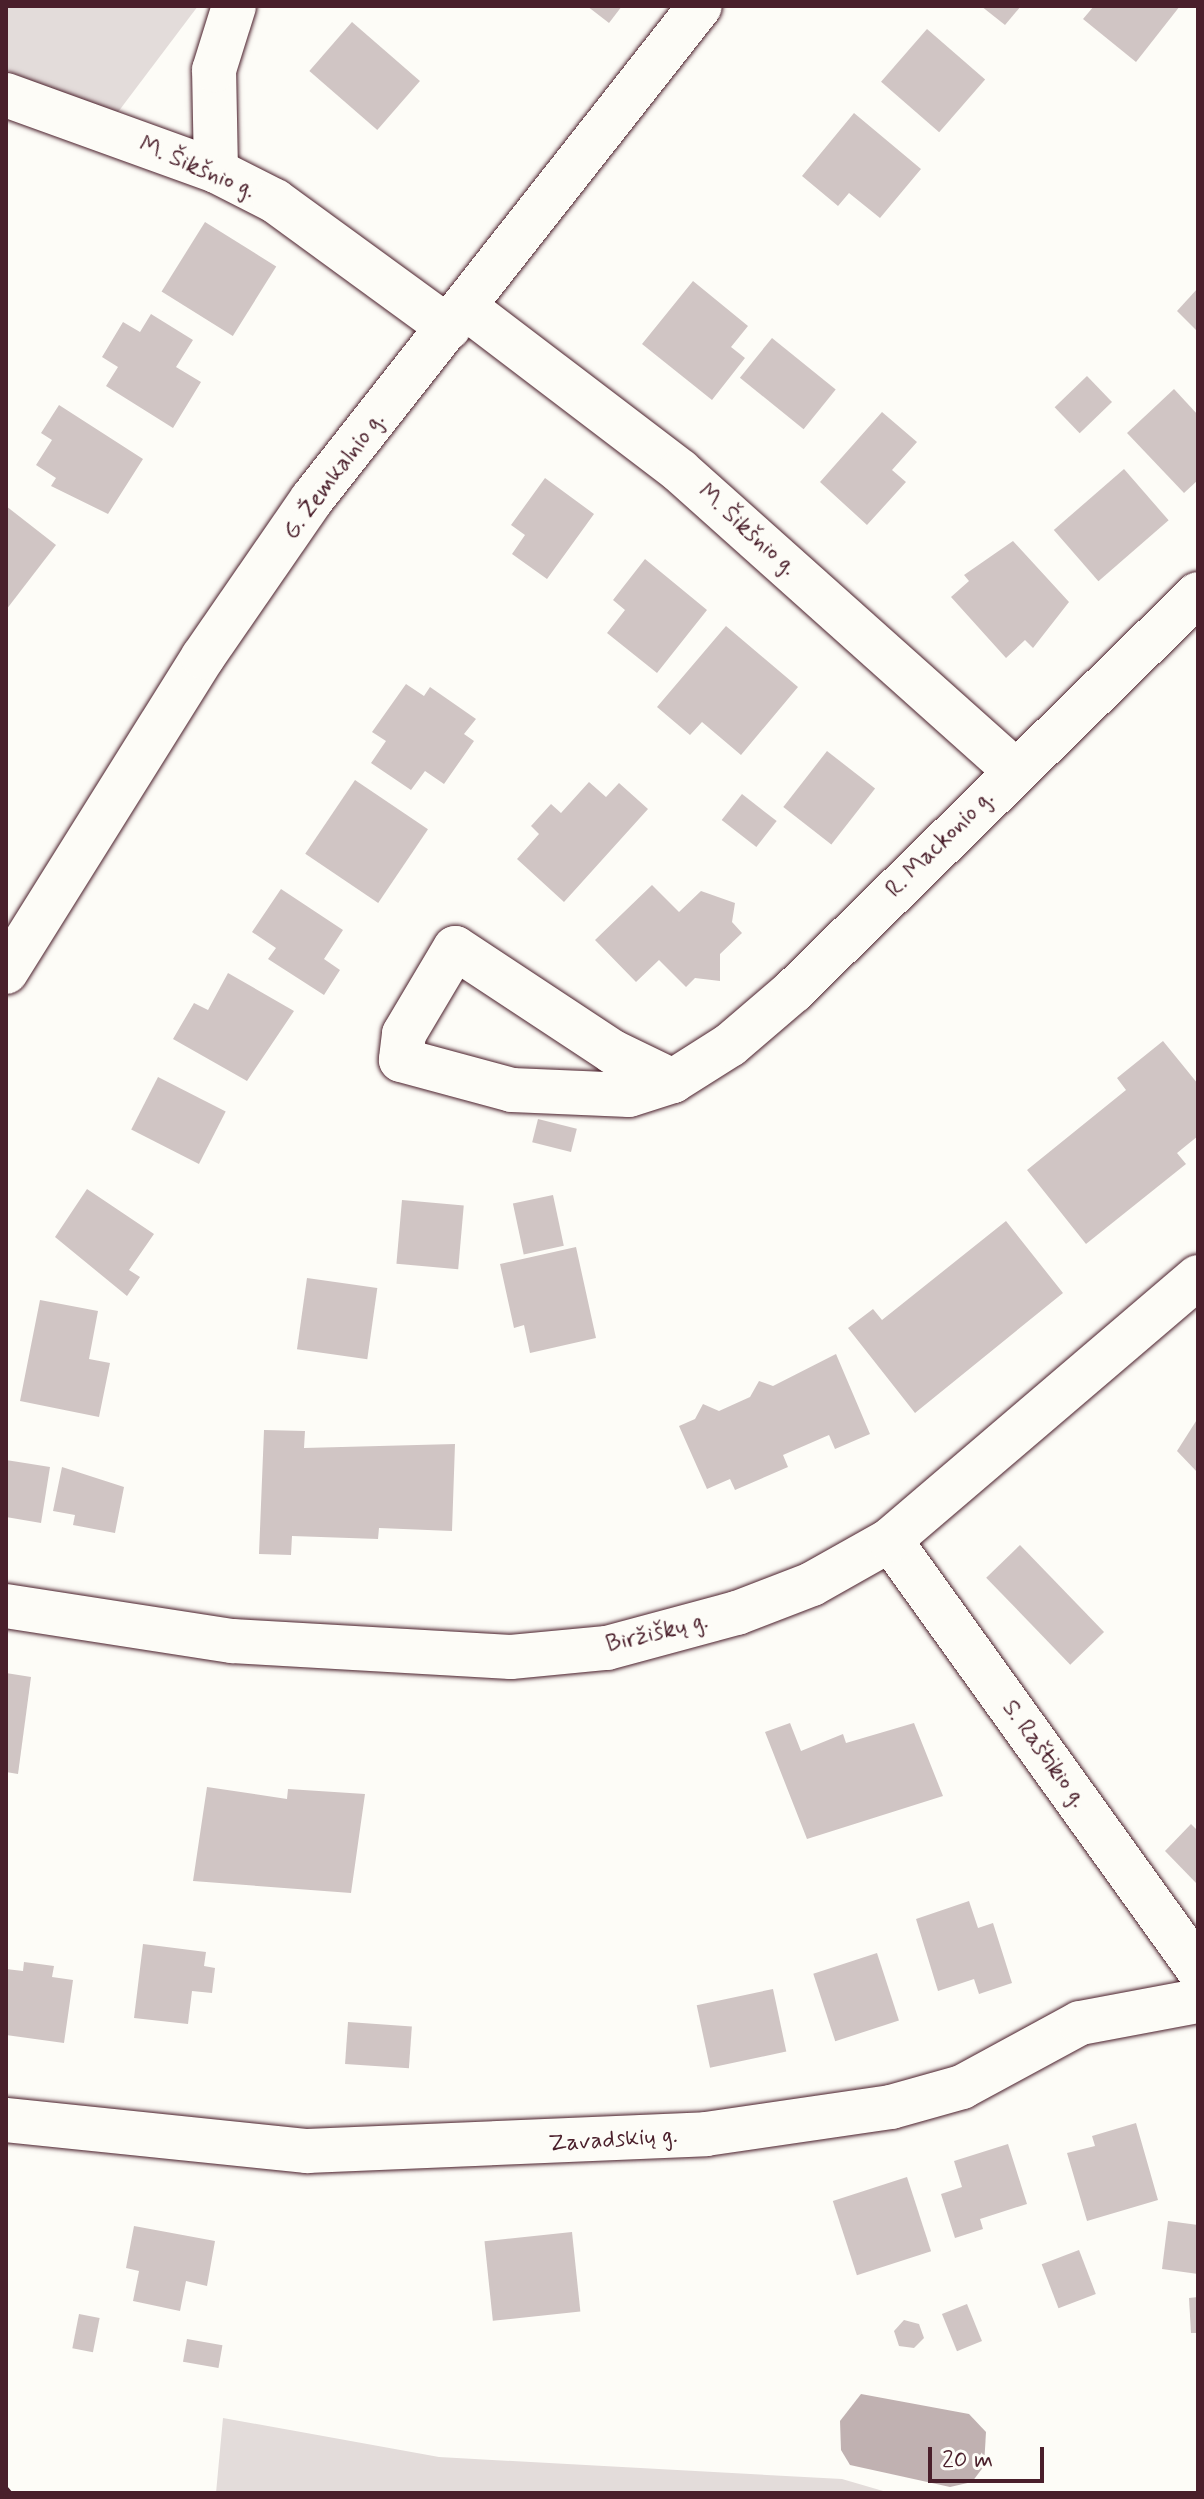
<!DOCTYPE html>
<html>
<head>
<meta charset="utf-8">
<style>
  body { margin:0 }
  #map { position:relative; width:1204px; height:2499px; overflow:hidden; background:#fdfcf7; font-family:Mynerve,sans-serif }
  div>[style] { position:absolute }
  .green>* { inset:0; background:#e3dcda }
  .water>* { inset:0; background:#c0b1b1 }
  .building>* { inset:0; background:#d0c5c4; transform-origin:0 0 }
  .path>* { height:5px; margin-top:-2.5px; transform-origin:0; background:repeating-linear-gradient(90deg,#4a1f2b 0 8px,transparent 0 14px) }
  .roads { filter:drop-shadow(0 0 2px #4a1f2b) drop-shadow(0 0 2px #4a1f2b) }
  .minor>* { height:44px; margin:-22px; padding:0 22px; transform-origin:22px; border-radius:22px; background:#fdfcf7 }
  span { translate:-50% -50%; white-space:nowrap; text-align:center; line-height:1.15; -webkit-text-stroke:7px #fdfcf7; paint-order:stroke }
  .street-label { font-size:24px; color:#4a1f2b }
  .frame { position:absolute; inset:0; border:8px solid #4a1f2b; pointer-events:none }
  .scale { position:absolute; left:928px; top:2447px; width:116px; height:36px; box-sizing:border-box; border:4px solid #4a1f2b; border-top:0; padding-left:10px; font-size:24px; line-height:28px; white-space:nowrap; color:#4a1f2b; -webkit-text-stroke:6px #fdfcf7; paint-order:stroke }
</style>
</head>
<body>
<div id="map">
  <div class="green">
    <div style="clip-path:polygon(6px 6px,198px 6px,115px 116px,6px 70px)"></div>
    <div style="clip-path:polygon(223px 2418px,439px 2457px,842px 2479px,890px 2493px,216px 2493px)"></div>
  </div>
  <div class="water">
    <div style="clip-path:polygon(861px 2394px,969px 2414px,986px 2432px,984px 2466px,972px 2482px,950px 2487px,850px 2465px,841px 2450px,840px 2421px)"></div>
  </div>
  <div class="building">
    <div style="clip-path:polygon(587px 6px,622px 6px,609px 23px)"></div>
    <div style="clip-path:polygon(981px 6px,1021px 6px,1005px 25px)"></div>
    <div style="clip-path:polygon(1094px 6px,1180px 6px,1136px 62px,1083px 19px)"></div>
    <div style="left:352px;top:22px;width:90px;height:65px;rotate:41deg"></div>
    <div style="left:927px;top:29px;width:77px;height:70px;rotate:41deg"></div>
    <div style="clip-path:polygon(854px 113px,921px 169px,880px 218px,849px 193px,838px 206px,802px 176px)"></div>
    <div style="left:205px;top:222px;width:84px;height:82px;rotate:32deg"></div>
    <div style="clip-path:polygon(693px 281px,748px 326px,731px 347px,745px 358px,712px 400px,642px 344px)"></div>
    <div style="clip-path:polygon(1198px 288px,1198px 332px,1177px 311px)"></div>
    <div style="clip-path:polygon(151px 314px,193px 340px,176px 367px,201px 382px,173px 428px,106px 386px,118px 367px,102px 357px,123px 322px,140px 332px)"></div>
    <div style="left:772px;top:338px;width:82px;height:51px;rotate:39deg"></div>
    <div style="left:1087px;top:376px;width:36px;height:45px;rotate:46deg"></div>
    <div style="clip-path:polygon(1174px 389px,1198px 415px,1198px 480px,1184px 493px,1127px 433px)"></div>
    <div style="clip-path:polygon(59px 405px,143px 459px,108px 514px,51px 486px,56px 478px,36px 465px,52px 440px,41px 433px)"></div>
    <div style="clip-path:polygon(882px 412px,917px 442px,892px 470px,906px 482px,867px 525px,820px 482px)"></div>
    <div style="left:1124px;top:469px;width:68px;height:93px;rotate:49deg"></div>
    <div style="clip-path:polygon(545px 478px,594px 514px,547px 579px,512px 554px,525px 535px,511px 525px)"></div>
    <div style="clip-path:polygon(6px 506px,56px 545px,6px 610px)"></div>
    <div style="clip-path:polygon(1013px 541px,1069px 602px,1033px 648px,1025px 640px,1006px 658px,951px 597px,969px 581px,964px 575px)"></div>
    <div style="clip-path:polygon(645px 559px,707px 610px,657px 673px,607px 633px,625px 610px,613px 600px)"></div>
    <div style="clip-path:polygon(726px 626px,798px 687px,741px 755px,702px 722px,690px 735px,657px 707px)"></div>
    <div style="clip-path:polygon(406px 684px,424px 696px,430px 687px,476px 719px,464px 734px,474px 741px,444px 784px,425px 771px,411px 790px,371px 763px,386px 741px,372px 732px)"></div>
    <div style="left:827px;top:751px;width:61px;height:71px;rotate:38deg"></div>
    <div style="left:355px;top:780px;width:88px;height:89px;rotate:34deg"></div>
    <div style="clip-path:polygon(589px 782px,606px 797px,619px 783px,648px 809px,564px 902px,517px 859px,539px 834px,531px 826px,551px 804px,561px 813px)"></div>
    <div style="left:742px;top:794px;width:44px;height:33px;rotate:38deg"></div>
    <div style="clip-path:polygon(652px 885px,679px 912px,701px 891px,735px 903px,732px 922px,742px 933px,720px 954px,720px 981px,695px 978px,686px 987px,659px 960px,636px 982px,595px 940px)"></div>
    <div style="clip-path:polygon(281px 889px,343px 930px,324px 959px,340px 970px,324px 995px,268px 959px,276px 948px,252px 932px)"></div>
    <div style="clip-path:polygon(228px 973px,294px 1011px,247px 1081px,173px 1039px,194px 1003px,208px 1010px)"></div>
    <div style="clip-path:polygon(1163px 1041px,1198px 1084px,1198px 1136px,1177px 1153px,1186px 1164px,1086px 1244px,1027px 1170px,1126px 1090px,1117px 1078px)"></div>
    <div style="left:158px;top:1077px;width:76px;height:59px;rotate:27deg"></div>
    <div style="left:538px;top:1119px;width:40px;height:24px;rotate:14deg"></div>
    <div style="clip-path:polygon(87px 1189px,154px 1234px,129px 1270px,140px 1277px,127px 1296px,55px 1237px)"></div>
    <div style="left:553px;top:1195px;width:52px;height:41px;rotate:78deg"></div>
    <div style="left:402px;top:1200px;width:62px;height:64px;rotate:5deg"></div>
    <div style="clip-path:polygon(1006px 1221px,1063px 1293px,915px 1413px,848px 1328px,873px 1309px,882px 1320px)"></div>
    <div style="clip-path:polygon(576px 1247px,596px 1338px,530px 1353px,524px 1325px,514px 1328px,500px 1264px)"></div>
    <div style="left:307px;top:1278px;width:71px;height:72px;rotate:8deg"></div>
    <div style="clip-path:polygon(40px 1300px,98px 1311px,89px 1359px,110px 1363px,99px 1417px,20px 1401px)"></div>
    <div style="clip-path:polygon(836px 1354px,870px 1434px,835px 1449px,829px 1435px,783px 1455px,788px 1467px,735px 1490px,730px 1479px,707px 1489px,679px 1426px,695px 1419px,703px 1404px,719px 1411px,750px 1397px,759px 1381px,773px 1386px)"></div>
    <div style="clip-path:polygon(1198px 1418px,1198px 1473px,1177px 1451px)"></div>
    <div style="clip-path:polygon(264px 1430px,305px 1431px,304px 1448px,455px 1444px,452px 1531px,379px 1528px,378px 1539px,292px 1536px,291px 1555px,259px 1554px)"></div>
    <div style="clip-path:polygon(6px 1460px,50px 1467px,41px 1523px,6px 1517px)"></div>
    <div style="clip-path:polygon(62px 1467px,124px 1487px,115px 1533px,73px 1525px,75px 1515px,53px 1511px)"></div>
    <div style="left:1020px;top:1545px;width:121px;height:47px;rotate:46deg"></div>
    <div style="clip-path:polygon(6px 1673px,31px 1677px,18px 1774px,6px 1772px)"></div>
    <div style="clip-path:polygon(790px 1723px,801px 1751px,843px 1734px,846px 1743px,914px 1723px,943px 1796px,807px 1839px,765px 1732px)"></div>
    <div style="clip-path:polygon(207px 1787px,287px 1799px,288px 1789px,365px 1794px,351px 1893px,193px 1881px)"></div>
    <div style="clip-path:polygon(1191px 1824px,1198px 1831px,1198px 1885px,1165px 1851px)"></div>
    <div style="clip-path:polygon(969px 1901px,978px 1928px,993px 1923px,1012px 1983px,979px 1994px,974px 1979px,938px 1991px,916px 1919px)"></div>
    <div style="clip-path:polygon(143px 1944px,206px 1952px,204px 1966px,215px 1968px,212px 1993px,192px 1991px,188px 2024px,134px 2018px)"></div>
    <div style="left:877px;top:1953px;width:71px;height:67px;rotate:72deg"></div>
    <div style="clip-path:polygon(24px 1962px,54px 1966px,52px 1977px,73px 1980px,64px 2043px,6px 2035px,6px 1969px,23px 1971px)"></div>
    <div style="left:773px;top:1989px;width:64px;height:78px;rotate:78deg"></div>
    <div style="left:348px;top:2022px;width:64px;height:42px;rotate:4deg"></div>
    <div style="clip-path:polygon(1136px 2123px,1158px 2200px,1087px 2221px,1067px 2153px,1095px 2146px,1092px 2136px)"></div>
    <div style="clip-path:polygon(1008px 2144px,1027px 2204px,980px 2219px,983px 2229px,955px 2238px,941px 2194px,962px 2187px,954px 2161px)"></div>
    <div style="left:907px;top:2177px;width:78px;height:78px;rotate:72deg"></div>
    <div style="clip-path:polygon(1168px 2221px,1198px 2225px,1198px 2274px,1162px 2269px)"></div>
    <div style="clip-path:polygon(134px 2226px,215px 2241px,207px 2286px,186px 2281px,180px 2311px,133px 2301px,139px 2271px,126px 2268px)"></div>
    <div style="left:572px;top:2232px;width:80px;height:88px;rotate:84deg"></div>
    <div style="left:1079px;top:2250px;width:47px;height:40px;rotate:69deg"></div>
    <div style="clip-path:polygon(1198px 2297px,1198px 2333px,1191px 2333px,1189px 2298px)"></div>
    <div style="left:967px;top:2304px;width:40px;height:27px;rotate:68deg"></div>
    <div style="left:79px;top:2314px;width:21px;height:35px;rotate:11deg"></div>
    <div style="clip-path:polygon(904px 2320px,919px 2324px,924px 2338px,914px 2348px,899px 2346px,894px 2331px)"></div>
    <div style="left:187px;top:2339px;width:36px;height:23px;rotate:10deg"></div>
  </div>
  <div class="path">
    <div style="left:6px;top:2488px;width:6px;rotate:51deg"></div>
  </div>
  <div class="roads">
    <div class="minor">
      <div style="left:6px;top:95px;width:223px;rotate:19.9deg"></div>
      <div style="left:216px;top:171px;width:66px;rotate:27deg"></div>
      <div style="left:275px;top:201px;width:215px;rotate:36.1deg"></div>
      <div style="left:216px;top:171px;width:101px;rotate:-91.1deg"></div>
      <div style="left:214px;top:70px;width:67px;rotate:-72.6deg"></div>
      <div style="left:465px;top:307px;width:270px;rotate:37.3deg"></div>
      <div style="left:680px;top:471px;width:448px;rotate:41.8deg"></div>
      <div style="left:6px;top:972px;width:372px;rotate:-58deg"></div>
      <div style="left:203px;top:657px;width:192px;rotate:-55.4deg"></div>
      <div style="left:312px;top:499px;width:627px;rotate:-51.8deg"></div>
      <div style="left:673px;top:1081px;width:67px;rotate:-154.2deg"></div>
      <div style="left:613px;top:1052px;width:189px;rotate:-146.6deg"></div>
      <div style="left:455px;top:948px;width:100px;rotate:120.7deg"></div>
      <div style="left:404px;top:1034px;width:26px;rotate:97deg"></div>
      <div style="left:401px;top:1060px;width:115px;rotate:15.1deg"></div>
      <div style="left:512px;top:1090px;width:117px;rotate:2.4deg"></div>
      <div style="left:629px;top:1095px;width:46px;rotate:-17.7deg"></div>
      <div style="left:673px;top:1081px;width:67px;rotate:-32.3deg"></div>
      <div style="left:730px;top:1045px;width:83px;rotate:-40.6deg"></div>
      <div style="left:793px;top:991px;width:567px;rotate:-44.43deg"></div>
      <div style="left:890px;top:1540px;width:528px;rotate:54.32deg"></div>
      <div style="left:6px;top:1606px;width:229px;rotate:8.8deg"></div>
      <div style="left:232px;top:1641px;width:279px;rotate:3.3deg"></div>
      <div style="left:511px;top:1657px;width:96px;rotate:-5.4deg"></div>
      <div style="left:607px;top:1648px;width:135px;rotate:-15.1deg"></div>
      <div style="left:737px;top:1613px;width:80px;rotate:-21.1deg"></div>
      <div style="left:812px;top:1584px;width:90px;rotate:-29.4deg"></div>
      <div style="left:890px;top:1540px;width:405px;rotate:-40.5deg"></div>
      <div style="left:6px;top:2120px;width:303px;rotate:5.9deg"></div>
      <div style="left:307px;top:2151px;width:399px;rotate:-2.4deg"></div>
      <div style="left:706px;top:2134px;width:187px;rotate:-8.3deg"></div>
      <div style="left:891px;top:2107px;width:74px;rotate:-15.7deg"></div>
      <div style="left:962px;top:2087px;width:134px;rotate:-28.5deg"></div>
      <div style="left:1080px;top:2023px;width:120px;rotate:-10.6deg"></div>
    </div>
  </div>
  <div class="street-label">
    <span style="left:197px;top:168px;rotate:23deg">M. Šikšnio g.</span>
    <span style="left:334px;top:476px;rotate:-53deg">G. Žemkalnio g.</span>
    <span style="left:747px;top:530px;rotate:42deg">M. Šikšnio g.</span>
    <span style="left:940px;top:844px;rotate:-45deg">R. Mackonio g.</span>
    <span style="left:657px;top:1633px;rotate:-14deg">Biržiškų g.</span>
    <span style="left:1044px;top:1754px;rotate:54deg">S. Raštikio g.</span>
    <span style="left:613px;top:2140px;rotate:-4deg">Zavadskių g.</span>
  </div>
  <div class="frame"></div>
  <div class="scale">20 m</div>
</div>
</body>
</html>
